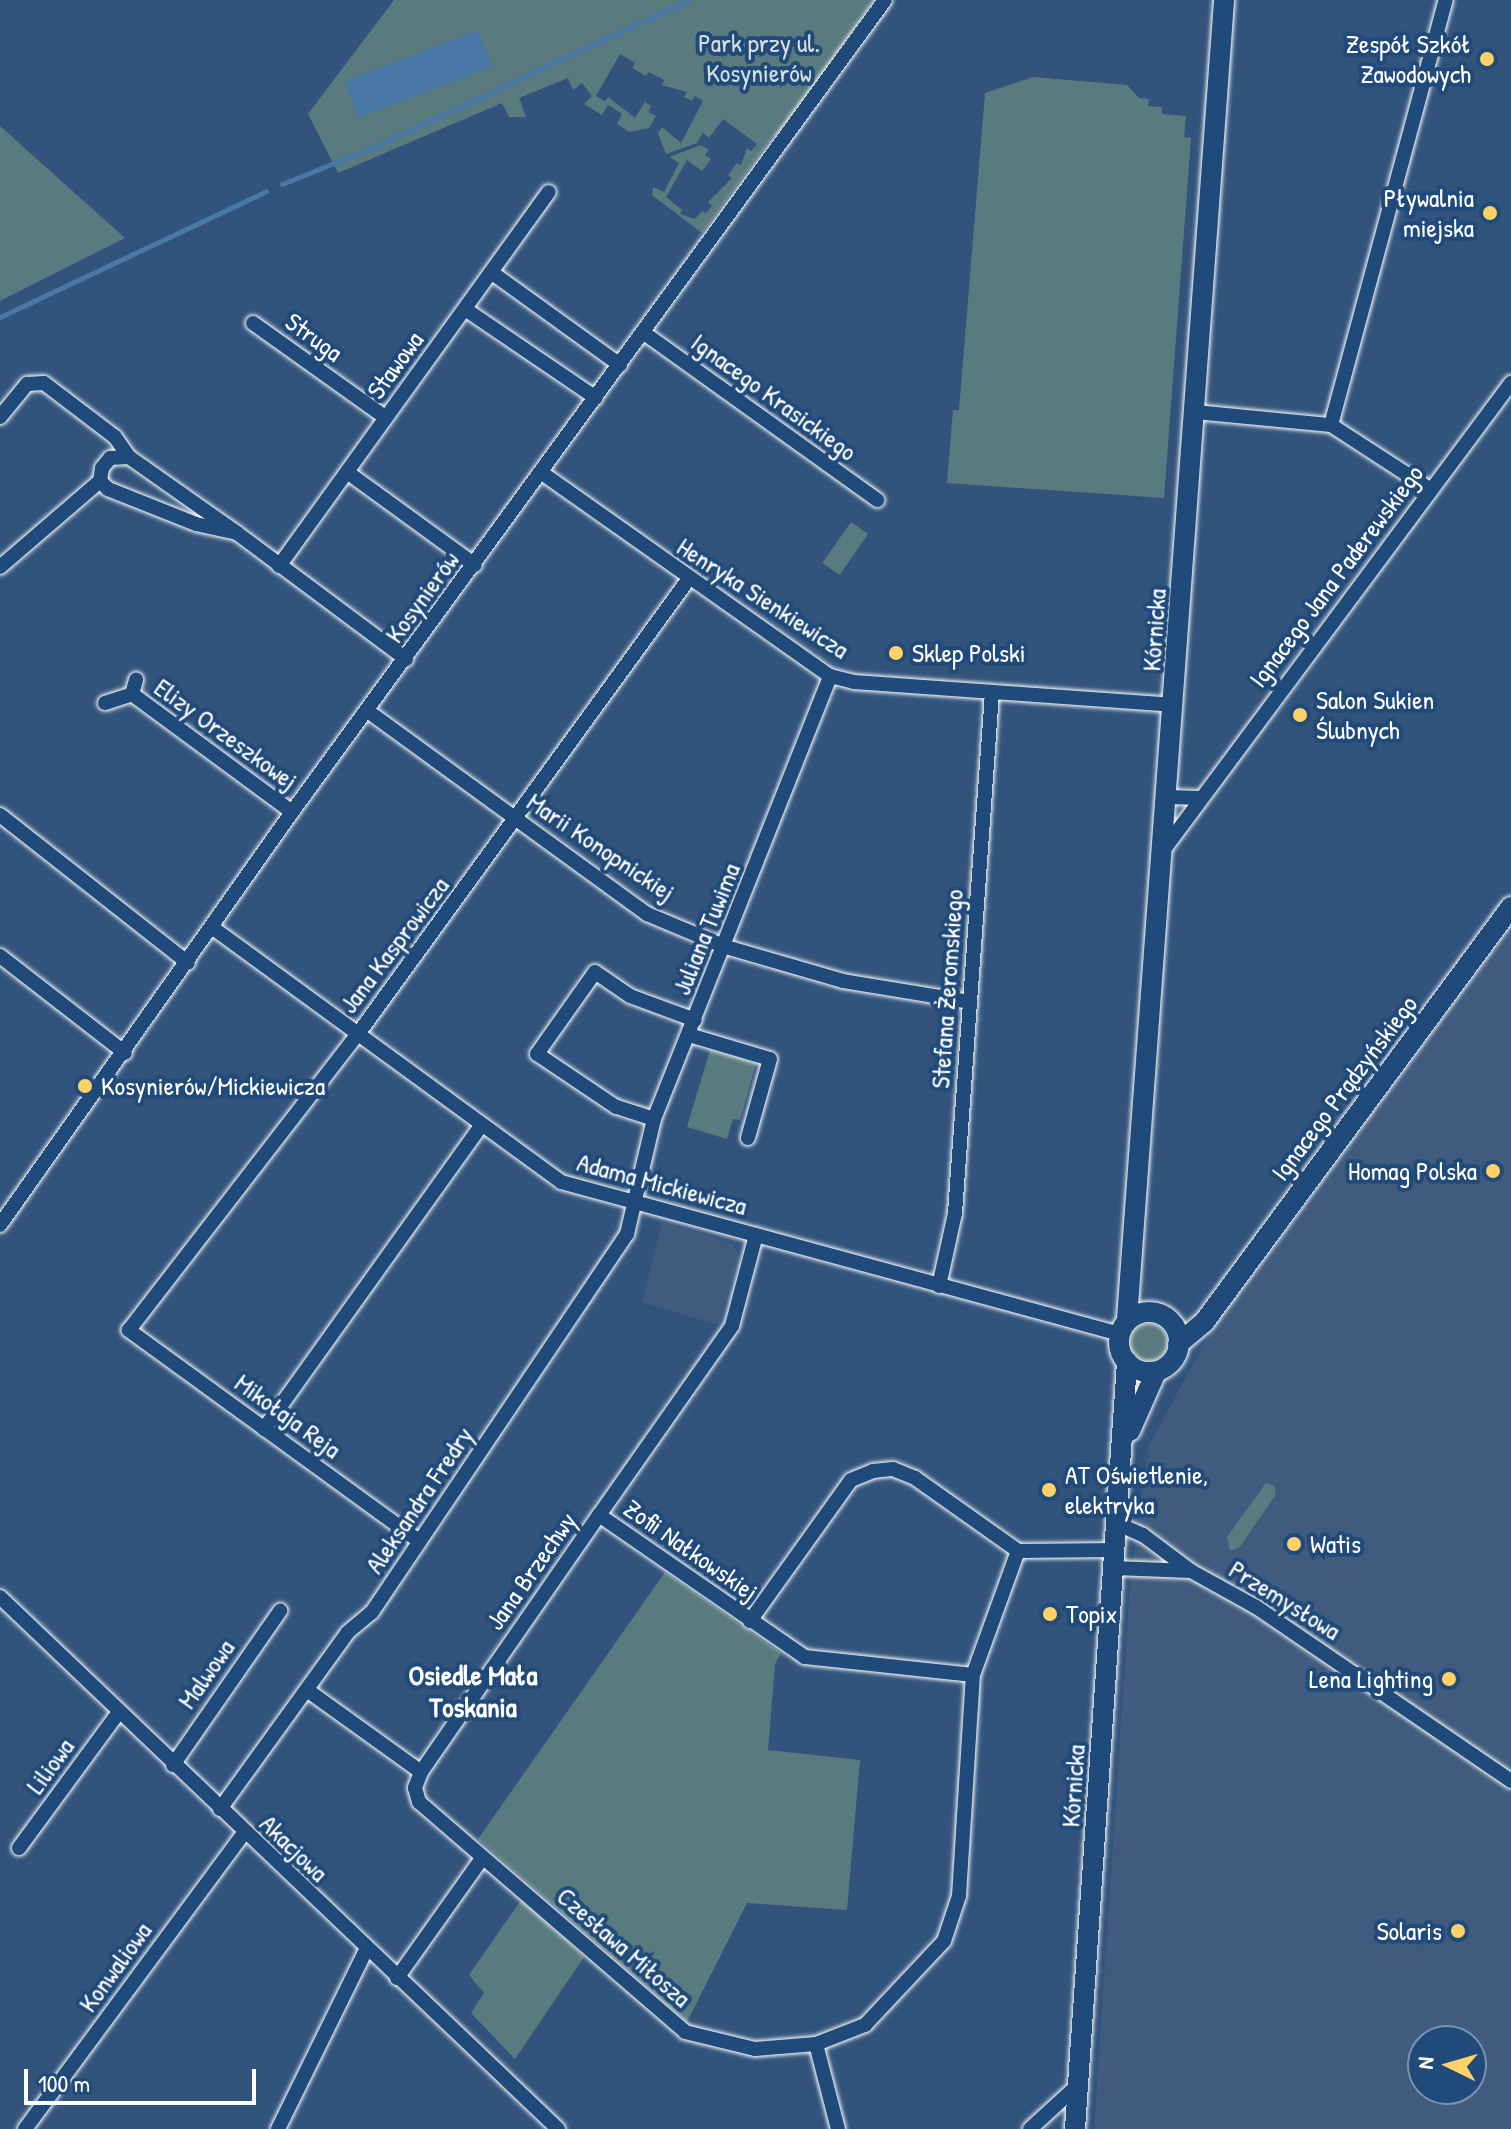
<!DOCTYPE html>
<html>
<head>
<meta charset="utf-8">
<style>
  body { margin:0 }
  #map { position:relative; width:1511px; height:2129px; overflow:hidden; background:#32547c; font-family:"Patrick Hand",sans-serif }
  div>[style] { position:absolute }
  .built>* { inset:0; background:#405b7d }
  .green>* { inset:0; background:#597a7e; transform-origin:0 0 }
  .round { border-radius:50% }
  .water>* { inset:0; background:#4a78a6; transform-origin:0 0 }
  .stream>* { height:5px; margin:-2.5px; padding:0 2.5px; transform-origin:2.5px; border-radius:2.5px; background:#4a78a6 }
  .roads { filter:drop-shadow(0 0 2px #fff) drop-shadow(0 0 2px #fff) }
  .street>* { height:14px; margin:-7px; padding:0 7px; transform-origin:7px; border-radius:7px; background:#1f4a7a }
  .secondary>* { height:20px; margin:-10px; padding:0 10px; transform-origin:10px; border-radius:10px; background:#1f4a7a }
  .secondary>.ring { margin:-10px; padding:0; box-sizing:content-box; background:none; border:20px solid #1f4a7a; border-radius:50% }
  .dots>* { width:22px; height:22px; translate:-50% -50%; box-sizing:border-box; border:4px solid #1f4a7a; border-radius:50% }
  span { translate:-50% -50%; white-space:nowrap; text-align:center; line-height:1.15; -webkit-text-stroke:8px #1f4a7a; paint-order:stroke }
  .park-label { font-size:26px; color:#d6dedf }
  .poi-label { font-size:26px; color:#fff }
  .right { translate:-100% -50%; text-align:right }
  .left { translate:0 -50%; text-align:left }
  .street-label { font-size:26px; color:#fff }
  .neighbourhood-label { font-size:28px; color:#fff; font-weight:700 }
  .north { position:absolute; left:1407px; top:2025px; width:80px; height:80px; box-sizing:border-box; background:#1f4a7a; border:2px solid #7992af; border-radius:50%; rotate:275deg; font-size:22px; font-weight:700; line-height:32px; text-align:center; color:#fff }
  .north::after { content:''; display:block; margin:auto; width:28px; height:36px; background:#ffd166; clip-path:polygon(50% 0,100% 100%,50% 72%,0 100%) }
  .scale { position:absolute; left:24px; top:2069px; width:232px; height:36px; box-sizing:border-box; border:4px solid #fff; border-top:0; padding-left:10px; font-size:24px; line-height:28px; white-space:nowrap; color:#fff; -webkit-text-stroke:6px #1f4a7a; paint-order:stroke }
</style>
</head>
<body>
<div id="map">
  <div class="built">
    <div style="clip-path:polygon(evenodd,1511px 927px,1511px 2129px,1094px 2129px,1130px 1586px,1149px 1445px,1211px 1332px,1511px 927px,1423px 2041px,1471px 2041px,1471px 2089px,1423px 2089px,1423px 2041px)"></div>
    <div style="clip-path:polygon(662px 1222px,732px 1243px,739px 1255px,719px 1325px,642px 1302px)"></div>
  </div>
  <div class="green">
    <div style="clip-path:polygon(394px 0,874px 0,778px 138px,773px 136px,702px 233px,652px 195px,653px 187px,664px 192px,679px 163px,669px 157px,701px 145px,709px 150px,705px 155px,711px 159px,702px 171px,687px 160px,666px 197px,682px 210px,680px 214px,695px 219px,702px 211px,706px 213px,712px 206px,708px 202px,732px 178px,728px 175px,737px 163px,741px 165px,747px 148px,751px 151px,757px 144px,723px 119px,709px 138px,703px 133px,697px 143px,666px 154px,658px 133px,662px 127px,681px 143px,703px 101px,695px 96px,692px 101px,684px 97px,687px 92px,662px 85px,664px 80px,649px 72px,646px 76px,632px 68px,635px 63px,620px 54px,596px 96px,605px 101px,608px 97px,635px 118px,645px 102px,651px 106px,648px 112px,656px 116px,649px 128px,629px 132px,617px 124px,622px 114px,608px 105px,602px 115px,584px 104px,592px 96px,582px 83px,573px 90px,568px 78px,519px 98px,526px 117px,509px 117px,502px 103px,338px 173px,308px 114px)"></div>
    <div style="clip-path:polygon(1033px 77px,1127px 85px,1139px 98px,1149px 99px,1148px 106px,1162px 107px,1162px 114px,1186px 116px,1184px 137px,1191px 138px,1164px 498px,947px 483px,953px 410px,959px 410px,985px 93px)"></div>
    <div style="clip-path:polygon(0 126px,125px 238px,0 301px)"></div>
    <div style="left:851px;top:522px;width:21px;height:50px;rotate:35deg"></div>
    <div style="clip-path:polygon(710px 1050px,756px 1063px,740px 1120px,733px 1119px,727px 1139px,687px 1127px)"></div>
    <div class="round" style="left:1131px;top:1324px;width:36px;height:36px"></div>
    <div style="clip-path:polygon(1266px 1483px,1274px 1486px,1276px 1494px,1240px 1547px,1230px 1551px,1227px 1537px)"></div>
    <div style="clip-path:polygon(665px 1572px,781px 1653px,775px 1664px,768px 1750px,860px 1760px,847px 1910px,747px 1903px,687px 2022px,478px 1839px)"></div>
    <div style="clip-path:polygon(521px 1900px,584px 1957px,515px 2059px,471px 2013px,484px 1993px,469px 1975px)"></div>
  </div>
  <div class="water">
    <div style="left:478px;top:30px;width:39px;height:143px;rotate:69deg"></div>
  </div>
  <div class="stream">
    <div style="left:282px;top:184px;width:96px;rotate:-22deg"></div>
    <div style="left:371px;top:148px;width:351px;rotate:-25deg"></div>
    <div style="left:0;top:317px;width:294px;rotate:-25.3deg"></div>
  </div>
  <div class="roads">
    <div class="street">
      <div style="left:491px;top:272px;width:159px;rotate:35.8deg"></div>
      <div style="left:465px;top:309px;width:158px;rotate:34.2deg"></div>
      <div style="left:253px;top:323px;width:163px;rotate:35.5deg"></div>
      <div style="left:644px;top:333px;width:287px;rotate:35.6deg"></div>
      <div style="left:1195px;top:412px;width:137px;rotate:5.5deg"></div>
      <div style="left:1331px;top:425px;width:119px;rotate:33deg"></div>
      <div style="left:0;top:417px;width:43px;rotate:-50.7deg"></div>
      <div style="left:27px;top:384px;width:17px;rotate:-3deg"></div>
      <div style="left:44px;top:383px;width:89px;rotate:37.3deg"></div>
      <div style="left:115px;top:437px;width:24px;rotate:55deg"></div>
      <div style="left:1331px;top:425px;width:440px;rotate:-74.9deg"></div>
      <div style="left:347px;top:472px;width:158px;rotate:36deg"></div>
      <div style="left:542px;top:473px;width:352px;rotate:35.2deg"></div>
      <div style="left:830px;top:676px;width:25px;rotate:14deg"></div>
      <div style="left:854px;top:682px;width:322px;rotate:4.1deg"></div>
      <div style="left:237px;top:533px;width:42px;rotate:-167.6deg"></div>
      <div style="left:196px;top:524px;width:95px;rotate:-158.3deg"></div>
      <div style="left:108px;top:489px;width:11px;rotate:-135deg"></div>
      <div style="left:100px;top:481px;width:13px;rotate:-81deg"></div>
      <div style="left:102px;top:468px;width:13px;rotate:-51deg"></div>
      <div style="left:110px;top:458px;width:19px;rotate:-3deg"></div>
      <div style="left:129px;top:457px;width:132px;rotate:35.1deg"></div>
      <div style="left:237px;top:533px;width:211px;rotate:36.7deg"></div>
      <div style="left:279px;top:566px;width:461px;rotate:-54.2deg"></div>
      <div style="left:0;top:567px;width:132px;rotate:-40.7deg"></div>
      <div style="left:132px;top:694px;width:199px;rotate:36.4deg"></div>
      <div style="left:105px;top:703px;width:28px;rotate:-18deg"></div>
      <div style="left:132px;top:694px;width:15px;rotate:-74deg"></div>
      <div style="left:369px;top:712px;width:344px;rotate:36deg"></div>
      <div style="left:647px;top:914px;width:86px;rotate:22.7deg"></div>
      <div style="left:726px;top:947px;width:122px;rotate:16.2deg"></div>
      <div style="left:843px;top:981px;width:129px;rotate:9.4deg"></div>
      <div style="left:1169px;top:797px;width:31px;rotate:2deg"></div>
      <div style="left:0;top:815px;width:239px;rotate:38.2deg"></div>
      <div style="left:1165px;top:848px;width:580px;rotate:-53.35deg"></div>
      <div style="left:213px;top:928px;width:431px;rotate:36.1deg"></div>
      <div style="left:561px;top:1182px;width:579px;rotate:15.21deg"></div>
      <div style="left:0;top:956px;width:158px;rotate:37.8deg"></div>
      <div style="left:689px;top:1035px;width:84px;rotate:16.5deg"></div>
      <div style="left:770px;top:1059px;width:82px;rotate:105.6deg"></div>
      <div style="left:654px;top:1119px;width:40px;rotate:-162deg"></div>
      <div style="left:616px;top:1107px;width:95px;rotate:-146.1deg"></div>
      <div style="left:537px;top:1054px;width:100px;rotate:-54.7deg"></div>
      <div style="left:595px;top:972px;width:42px;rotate:34.4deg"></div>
      <div style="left:630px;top:996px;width:69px;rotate:20.3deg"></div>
      <div style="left:0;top:1225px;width:506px;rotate:-54.74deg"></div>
      <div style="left:292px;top:812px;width:1005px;rotate:-53.86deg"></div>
      <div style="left:756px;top:1235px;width:94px;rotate:104.8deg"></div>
      <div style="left:732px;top:1326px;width:231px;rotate:125.1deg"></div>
      <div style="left:599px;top:1515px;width:250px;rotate:34.6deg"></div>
      <div style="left:805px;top:1657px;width:169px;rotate:6.1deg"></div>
      <div style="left:939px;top:1286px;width:75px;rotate:-77.6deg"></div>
      <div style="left:955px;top:1213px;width:521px;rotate:-85.93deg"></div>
      <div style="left:264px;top:1429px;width:373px;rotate:-54.4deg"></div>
      <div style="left:1118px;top:1524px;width:27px;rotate:24deg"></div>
      <div style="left:1143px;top:1535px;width:60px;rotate:36.9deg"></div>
      <div style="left:1191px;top:1571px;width:74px;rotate:29deg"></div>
      <div style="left:1256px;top:1607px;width:309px;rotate:34.3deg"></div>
      <div style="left:419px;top:1541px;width:359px;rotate:-144deg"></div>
      <div style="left:129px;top:1330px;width:374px;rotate:-52.3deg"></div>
      <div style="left:358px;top:1034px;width:561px;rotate:-53.99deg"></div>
      <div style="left:1115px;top:1568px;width:75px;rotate:2.3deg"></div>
      <div style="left:0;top:1597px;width:771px;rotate:43.63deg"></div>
      <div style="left:750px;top:1621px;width:173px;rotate:-54.4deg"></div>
      <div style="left:851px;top:1480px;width:24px;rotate:-22deg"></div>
      <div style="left:873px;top:1471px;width:20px;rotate:-6deg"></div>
      <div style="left:893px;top:1469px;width:24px;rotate:22deg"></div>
      <div style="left:915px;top:1478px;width:126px;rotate:35.3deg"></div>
      <div style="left:1018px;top:1551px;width:98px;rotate:-0.6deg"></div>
      <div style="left:307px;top:1690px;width:140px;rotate:35.7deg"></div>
      <div style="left:421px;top:1772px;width:17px;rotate:111deg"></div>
      <div style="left:415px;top:1788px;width:15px;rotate:74deg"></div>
      <div style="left:419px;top:1802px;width:352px;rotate:40.8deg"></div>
      <div style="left:685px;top:2032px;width:72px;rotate:13.7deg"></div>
      <div style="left:755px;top:2049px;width:61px;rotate:-4.7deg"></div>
      <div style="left:816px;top:2044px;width:53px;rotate:-21.2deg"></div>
      <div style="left:865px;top:2025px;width:115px;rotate:-46.8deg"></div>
      <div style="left:944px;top:1941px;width:47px;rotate:-71.6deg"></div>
      <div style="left:959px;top:1896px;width:221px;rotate:-86.4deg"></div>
      <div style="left:973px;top:1675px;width:132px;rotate:-70.1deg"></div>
      <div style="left:173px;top:1765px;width:188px;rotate:-55.2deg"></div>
      <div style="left:421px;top:1772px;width:313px;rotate:-55.3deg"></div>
      <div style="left:220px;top:1809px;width:218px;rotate:-54.1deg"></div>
      <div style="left:348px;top:1632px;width:31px;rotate:-40deg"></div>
      <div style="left:372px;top:1612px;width:456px;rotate:-56deg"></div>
      <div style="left:627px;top:1234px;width:118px;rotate:-76.8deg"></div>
      <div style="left:654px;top:1119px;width:477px;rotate:-68.3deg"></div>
      <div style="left:19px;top:1848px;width:169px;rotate:-53.7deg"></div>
      <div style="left:397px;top:1978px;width:148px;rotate:-54.6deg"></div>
      <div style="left:816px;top:2044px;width:88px;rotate:75.5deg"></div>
      <div style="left:25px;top:2129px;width:368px;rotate:-53.5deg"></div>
      <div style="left:278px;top:2129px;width:199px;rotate:-63.8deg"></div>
      <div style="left:1030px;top:2129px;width:65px;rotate:-42.5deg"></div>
    </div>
    <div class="secondary">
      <div class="ring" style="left:1119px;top:1312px;width:40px;height:40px"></div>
      <div style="left:1127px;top:1319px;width:1323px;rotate:-85.79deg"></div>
      <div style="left:1178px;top:1344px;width:35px;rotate:-40deg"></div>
      <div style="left:1205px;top:1321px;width:515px;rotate:-53.53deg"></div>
      <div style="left:1130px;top:1431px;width:64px;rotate:-66.2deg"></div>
      <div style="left:1075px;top:2129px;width:769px;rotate:-86.12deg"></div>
    </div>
  </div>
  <div class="dots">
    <div style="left:1487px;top:59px;background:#ffd166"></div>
    <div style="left:1490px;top:213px;background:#ffd166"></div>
    <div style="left:896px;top:653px;background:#ffd166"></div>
    <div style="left:1300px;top:715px;background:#ffd166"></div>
    <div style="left:85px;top:1086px;background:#ffd166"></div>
    <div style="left:1493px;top:1171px;background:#ffd166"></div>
    <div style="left:1049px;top:1490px;background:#ffd166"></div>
    <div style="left:1294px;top:1544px;background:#ffd166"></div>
    <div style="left:1050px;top:1614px;background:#ffd166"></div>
    <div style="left:1449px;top:1679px;background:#ffd166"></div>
    <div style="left:1458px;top:1931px;background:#ffd166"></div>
  </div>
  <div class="park-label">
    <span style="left:759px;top:58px">Park przy ul.<br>Kosynierów</span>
  </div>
  <div class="poi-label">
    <span class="right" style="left:1471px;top:59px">Zespół Szkół<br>Zawodowych</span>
    <span class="right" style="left:1474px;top:213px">Pływalnia<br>miejska</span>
    <span class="left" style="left:912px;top:653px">Sklep Polski</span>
    <span class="left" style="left:1316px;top:715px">Salon Sukien<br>Ślubnych</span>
    <span class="left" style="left:101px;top:1086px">Kosynierów/Mickiewicza</span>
    <span class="right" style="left:1477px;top:1171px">Homag Polska</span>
    <span class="left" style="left:1065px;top:1490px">AT Oświetlenie,<br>elektryka</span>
    <span class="left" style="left:1310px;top:1544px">Watis</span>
    <span class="left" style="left:1066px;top:1614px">Topix</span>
    <span class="right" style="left:1433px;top:1679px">Lena Lighting</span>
    <span class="right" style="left:1442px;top:1931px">Solaris</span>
  </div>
  <div class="street-label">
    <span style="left:314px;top:337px;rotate:36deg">Struga</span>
    <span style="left:395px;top:365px;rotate:-54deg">Stawowa</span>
    <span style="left:774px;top:397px;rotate:36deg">Ignacego Krasickiego</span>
    <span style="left:1336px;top:576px;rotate:-53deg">Ignacego Jana Paderewskiego</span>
    <span style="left:422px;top:597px;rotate:-54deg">Kosynierów</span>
    <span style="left:763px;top:598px;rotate:33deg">Henryka Sienkiewicza</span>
    <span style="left:1154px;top:630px;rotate:-86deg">Kórnicka</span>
    <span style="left:226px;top:734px;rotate:36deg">Elizy Orzeszkowej</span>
    <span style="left:601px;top:847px;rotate:34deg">Marii Konopnickiej</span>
    <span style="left:706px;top:929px;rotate:-68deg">Juliana Tuwima</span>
    <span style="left:394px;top:945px;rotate:-53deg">Jana Kasprowicza</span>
    <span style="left:947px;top:989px;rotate:-86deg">Stefana Żeromskiego</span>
    <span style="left:1344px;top:1088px;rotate:-53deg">Ignacego Prądzyńskiego</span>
    <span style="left:662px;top:1184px;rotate:15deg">Adama Mickiewicza</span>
    <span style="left:288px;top:1416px;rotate:36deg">Mikołaja Reja</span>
    <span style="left:419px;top:1500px;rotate:-56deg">Aleksandra Fredry</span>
    <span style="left:691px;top:1550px;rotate:35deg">Zofii Nałkowskiej</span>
    <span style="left:531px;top:1571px;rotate:-55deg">Jana Brzechwy</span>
    <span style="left:1285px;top:1600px;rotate:32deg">Przemysłowa</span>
    <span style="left:206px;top:1674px;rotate:-55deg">Malwowa</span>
    <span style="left:50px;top:1766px;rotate:-54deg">Liliowa</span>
    <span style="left:1073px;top:1786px;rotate:-86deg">Kórnicka</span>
    <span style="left:294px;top:1848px;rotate:44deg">Akacjowa</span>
    <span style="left:624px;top:1947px;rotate:41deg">Czesława Miłosza</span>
    <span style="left:115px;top:1967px;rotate:-54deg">Konwaliowa</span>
  </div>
  <div class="neighbourhood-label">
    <span style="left:473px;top:1691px">Osiedle Mała<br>Toskania</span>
  </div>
  <div class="north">N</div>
  <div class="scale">100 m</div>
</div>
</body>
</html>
